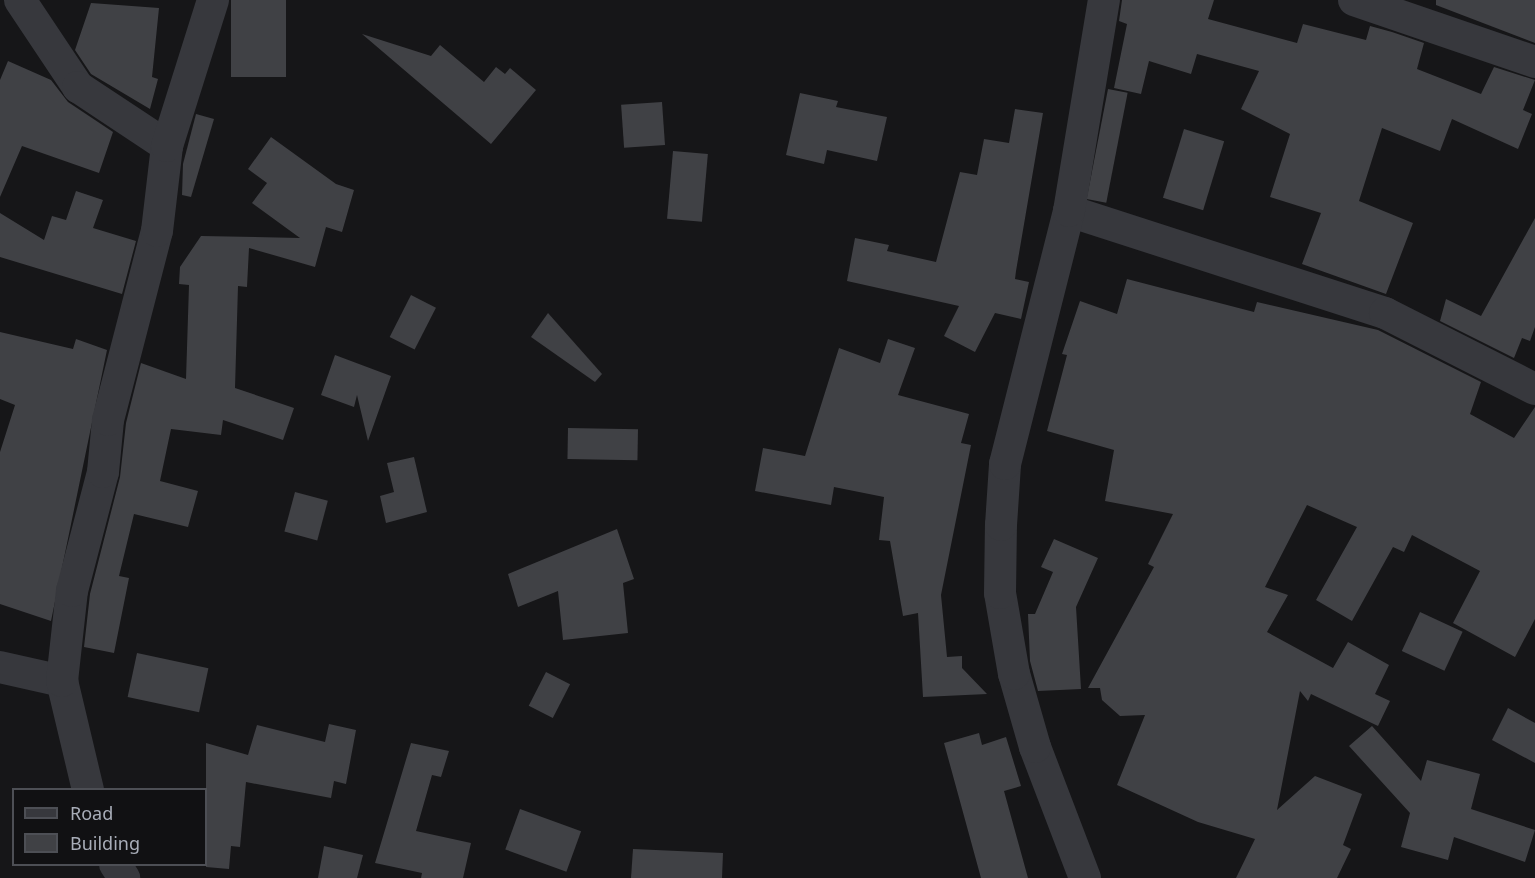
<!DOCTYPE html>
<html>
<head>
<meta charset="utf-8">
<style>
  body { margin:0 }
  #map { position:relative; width:1535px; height:878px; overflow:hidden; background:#161618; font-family:"Noto Sans",sans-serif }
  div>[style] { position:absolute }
  .building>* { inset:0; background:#404145; transform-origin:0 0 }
  .minor>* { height:32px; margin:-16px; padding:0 16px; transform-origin:16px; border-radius:16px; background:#37383d }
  span { translate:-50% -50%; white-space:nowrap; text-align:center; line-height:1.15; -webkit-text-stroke:4.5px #111113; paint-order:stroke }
  .legend { position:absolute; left:12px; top:788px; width:195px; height:78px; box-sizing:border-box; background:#111113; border:2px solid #4d4f55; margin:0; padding:8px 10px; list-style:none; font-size:18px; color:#a8adb8 }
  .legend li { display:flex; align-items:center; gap:12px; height:30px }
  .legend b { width:30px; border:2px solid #4d4f55 }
</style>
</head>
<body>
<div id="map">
  <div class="building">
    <div style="left:231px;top:0;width:55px;height:77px"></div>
    <div style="clip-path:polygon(1122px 0,1214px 0,1208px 19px,1297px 43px,1303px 24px,1366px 40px,1370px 26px,1392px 32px,1424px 43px,1417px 69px,1481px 94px,1494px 67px,1535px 80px,1523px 110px,1532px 114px,1518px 149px,1452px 119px,1440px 151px,1382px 128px,1359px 201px,1413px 223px,1386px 294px,1302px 264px,1321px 213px,1270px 197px,1290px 134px,1241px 109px,1259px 71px,1197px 54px,1191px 74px,1149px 61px,1141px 94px,1114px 88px,1127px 24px,1119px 21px)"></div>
    <div style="clip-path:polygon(1436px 0,1535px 0,1535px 43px,1436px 5px)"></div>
    <div style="clip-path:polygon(91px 3px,159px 8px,152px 77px,158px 79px,150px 109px,91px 74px,75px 50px)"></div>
    <div style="clip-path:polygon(362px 34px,431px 56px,440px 45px,484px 82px,496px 67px,505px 74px,510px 68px,536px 90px,491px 144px)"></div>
    <div style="clip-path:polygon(8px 61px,51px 80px,68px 102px,113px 132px,99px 173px,22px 146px,0 197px,0 80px)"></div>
    <div style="left:1108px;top:89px;width:20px;height:112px;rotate:11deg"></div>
    <div style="clip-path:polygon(800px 93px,838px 101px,836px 107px,887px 117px,877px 161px,827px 150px,824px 164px,786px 155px)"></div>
    <div style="left:662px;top:102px;width:43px;height:41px;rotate:86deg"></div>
    <div style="clip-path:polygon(1015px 109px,1043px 113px,1016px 271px,1015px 279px,1029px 282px,1021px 319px,995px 313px,975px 352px,944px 336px,959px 306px,847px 281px,855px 238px,889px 245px,887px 251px,936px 262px,960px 172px,977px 175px,984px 139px,1009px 143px)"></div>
    <div style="clip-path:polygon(196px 114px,214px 119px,191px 197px,182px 195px,183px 164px)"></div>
    <div style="left:1184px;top:129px;width:42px;height:72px;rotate:17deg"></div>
    <div style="clip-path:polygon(271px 137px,336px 184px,354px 190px,342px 232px,326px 227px,315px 267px,249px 248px,247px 287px,238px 286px,235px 388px,294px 408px,283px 440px,223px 420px,221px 435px,171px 429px,160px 481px,198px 491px,188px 527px,134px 514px,119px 576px,129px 578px,114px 653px,84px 647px,90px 594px,120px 477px,126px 423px,141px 363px,186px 379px,189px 285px,179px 284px,180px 267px,201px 236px,300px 238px,252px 203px,267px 183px,248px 169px)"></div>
    <div style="left:673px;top:151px;width:35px;height:68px;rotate:5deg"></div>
    <div style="clip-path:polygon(76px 191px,103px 200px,93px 228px,136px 241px,122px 294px,0 257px,0 213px,44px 240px,52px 216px,66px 220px)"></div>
    <div style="clip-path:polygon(1535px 218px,1535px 327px,1530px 341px,1522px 338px,1514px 358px,1440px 321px,1446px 299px,1481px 316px)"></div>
    <div style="clip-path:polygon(1127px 279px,1254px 312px,1257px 302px,1378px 330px,1481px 382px,1470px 414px,1514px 438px,1535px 407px,1535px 619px,1515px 657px,1453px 623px,1480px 571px,1412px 535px,1404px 552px,1393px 547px,1352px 621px,1316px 600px,1357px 527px,1307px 505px,1265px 587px,1288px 595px,1267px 632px,1333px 668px,1348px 642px,1389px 665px,1375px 694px,1390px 701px,1378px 726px,1311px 694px,1308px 701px,1300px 691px,1277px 810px,1315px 776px,1362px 794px,1343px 845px,1351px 849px,1337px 878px,1236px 878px,1255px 839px,1198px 822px,1117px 785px,1145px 715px,1120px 716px,1102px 700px,1100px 688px,1088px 688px,1154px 567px,1148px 564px,1173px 514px,1105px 501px,1114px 450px,1047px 431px,1067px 355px,1062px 354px,1080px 301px,1117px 314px)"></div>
    <div style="left:411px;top:295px;width:28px;height:47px;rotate:27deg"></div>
    <div style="clip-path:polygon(548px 313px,602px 374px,595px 382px,531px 337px)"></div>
    <div style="clip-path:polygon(0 332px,73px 349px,76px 339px,107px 350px,51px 621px,0 604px,0 452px,15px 405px,0 399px)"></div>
    <div style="clip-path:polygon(888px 339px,915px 348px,898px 395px,969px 414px,961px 443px,971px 445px,941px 595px,947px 657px,962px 656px,962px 668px,987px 694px,923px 697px,918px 613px,903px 616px,890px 541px,879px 540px,884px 497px,834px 487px,831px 505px,755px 491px,763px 448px,805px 456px,839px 348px,880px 363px)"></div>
    <div style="clip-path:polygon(335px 355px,391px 376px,368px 441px,357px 395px,354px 407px,321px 395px)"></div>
    <div style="left:568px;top:428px;width:70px;height:31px;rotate:1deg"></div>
    <div style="clip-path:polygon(414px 457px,427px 512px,386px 523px,380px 496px,394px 492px,387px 463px)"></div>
    <div style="left:295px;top:492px;width:34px;height:41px;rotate:15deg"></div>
    <div style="clip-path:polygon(617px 529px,634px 579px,623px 583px,628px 633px,563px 640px,558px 591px,518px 607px,508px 574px)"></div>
    <div style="clip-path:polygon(1054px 539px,1098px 558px,1076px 607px,1081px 689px,1038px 691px,1030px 661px,1028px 614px,1035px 614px,1053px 572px,1041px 567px)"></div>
    <div style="left:1420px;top:612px;width:47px;height:43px;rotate:25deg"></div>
    <div style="left:137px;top:653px;width:73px;height:45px;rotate:12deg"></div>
    <div style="left:546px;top:672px;width:27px;height:38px;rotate:27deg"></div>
    <div style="clip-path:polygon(1508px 708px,1535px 723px,1535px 763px,1492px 740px)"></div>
    <div style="clip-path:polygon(329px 724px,356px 730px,346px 784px,334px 781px,331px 798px,246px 782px,240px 847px,231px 846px,229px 869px,206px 867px,206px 743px,248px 755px,257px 725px,325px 742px)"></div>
    <div style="clip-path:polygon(1372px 726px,1421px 781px,1427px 760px,1480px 774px,1471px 809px,1535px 830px,1525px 862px,1454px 837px,1448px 860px,1401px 847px,1410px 813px,1349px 746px)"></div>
    <div style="clip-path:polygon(979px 733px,982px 745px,1006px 737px,1021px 786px,1004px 791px,1028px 878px,981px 878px,944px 743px)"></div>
    <div style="clip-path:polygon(411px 743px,449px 751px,441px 777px,432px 775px,416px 831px,471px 843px,463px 878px,421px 878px,422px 873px,375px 863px)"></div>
    <div style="left:520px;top:809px;width:65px;height:43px;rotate:20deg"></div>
    <div style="clip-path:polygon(324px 846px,363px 855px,357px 878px,318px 878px)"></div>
    <div style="clip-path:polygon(633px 849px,723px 853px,722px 878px,631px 878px)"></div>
  </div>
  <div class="minor">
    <div style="left:20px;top:0;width:105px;rotate:56.3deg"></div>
    <div style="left:78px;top:87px;width:107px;rotate:33.5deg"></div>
    <div style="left:1354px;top:0;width:191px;rotate:18.9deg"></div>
    <div style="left:1069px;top:211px;width:332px;rotate:17.9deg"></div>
    <div style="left:1385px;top:313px;width:168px;rotate:26.9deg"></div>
    <div style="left:0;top:667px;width:64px;rotate:12.7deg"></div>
    <div style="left:88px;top:790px;width:112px;rotate:-103.4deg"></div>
    <div style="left:62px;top:681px;width:91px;rotate:-83.7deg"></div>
    <div style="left:72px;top:591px;width:123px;rotate:-75.4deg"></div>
    <div style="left:103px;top:472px;width:52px;rotate:-84.5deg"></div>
    <div style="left:108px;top:420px;width:195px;rotate:-75.5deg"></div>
    <div style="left:157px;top:231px;width:86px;rotate:-83.3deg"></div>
    <div style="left:167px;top:146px;width:153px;rotate:-72.5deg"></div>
    <div style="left:115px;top:864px;width:17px;rotate:57deg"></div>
    <div style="left:1085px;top:878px;width:140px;rotate:-110.9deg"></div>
    <div style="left:1035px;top:747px;width:76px;rotate:-106deg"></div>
    <div style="left:1014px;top:674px;width:82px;rotate:-99.8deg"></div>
    <div style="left:1000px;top:593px;width:68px;rotate:-89.2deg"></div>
    <div style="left:1001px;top:525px;width:61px;rotate:-86.2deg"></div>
    <div style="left:1005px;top:464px;width:261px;rotate:-75.8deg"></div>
    <div style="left:1069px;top:211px;width:214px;rotate:-80.6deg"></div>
  </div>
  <ul class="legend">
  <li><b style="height:8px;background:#37383d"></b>Road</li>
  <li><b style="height:16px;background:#404145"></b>Building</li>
  </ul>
</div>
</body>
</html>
